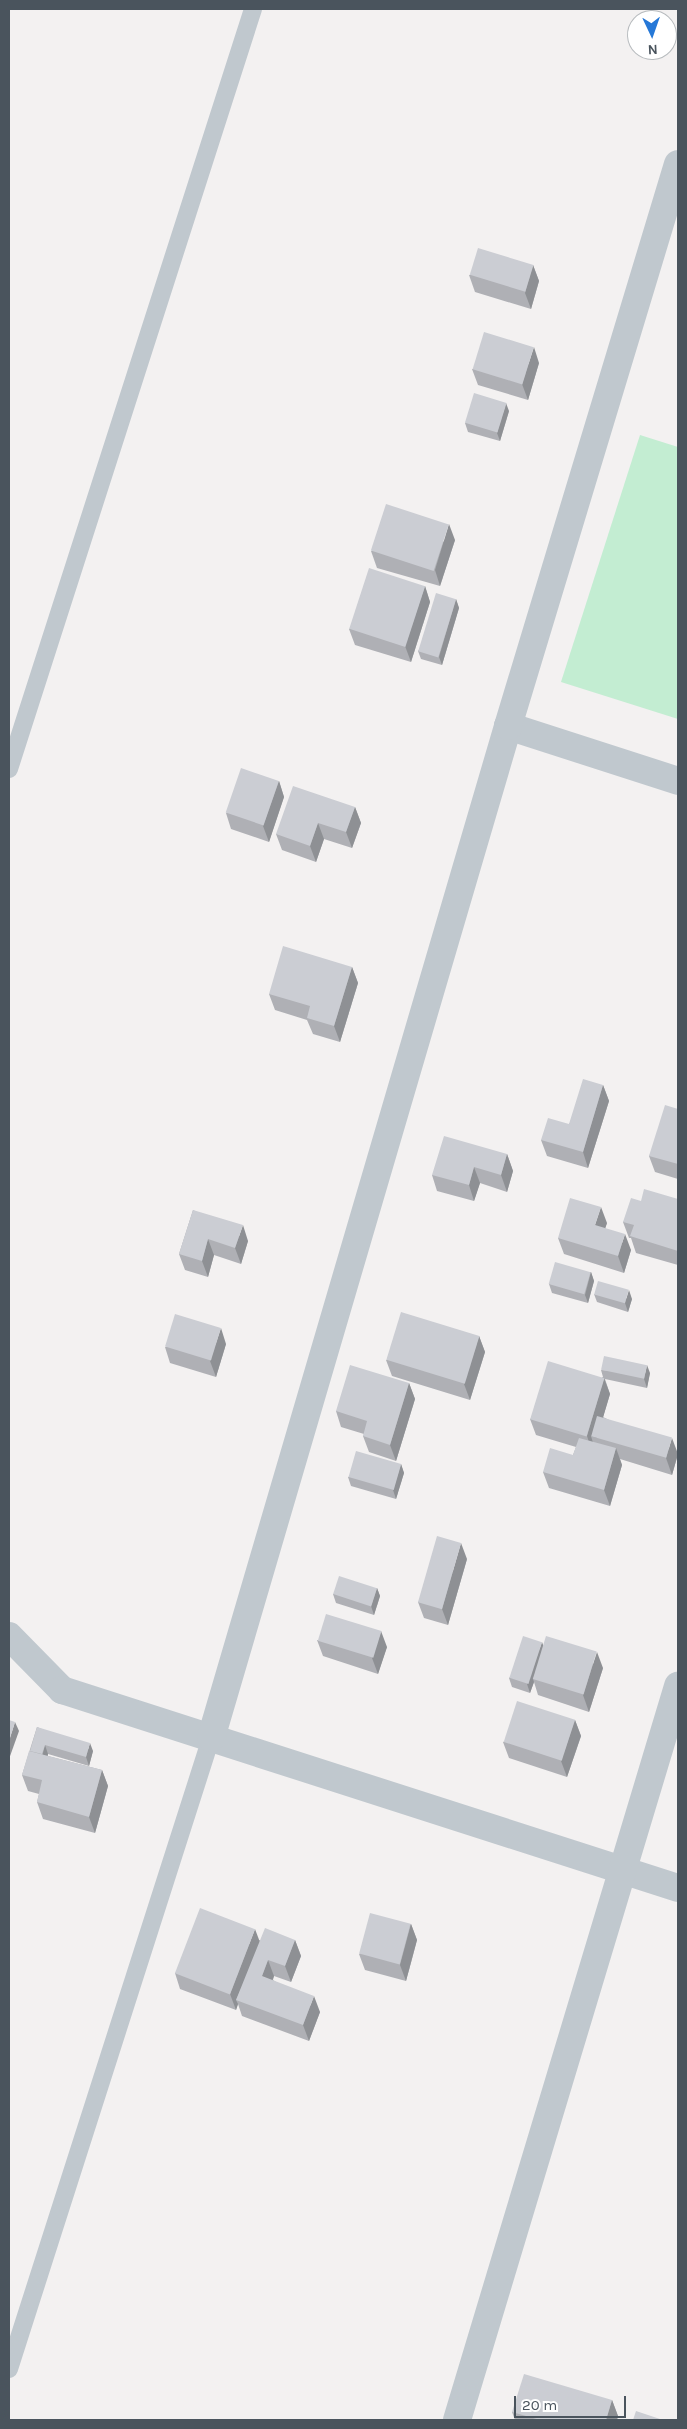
<!DOCTYPE html>
<html>
<head>
<meta charset="utf-8">
<style>
  body { margin:0 }
  #map { position:relative; width:687px; height:2429px; overflow:hidden; background:#f3f1f1; font-family:Karla,sans-serif }
  div>[style] { position:absolute }
  .green>* { inset:0; background:#c3edd2 }
  .service>* { height:18px; margin:-9px; padding:0 9px; transform-origin:9px; border-radius:9px; background:#c0c8ce }
  .minor>* { height:28px; margin:-14px; padding:0 14px; transform-origin:14px; border-radius:14px; background:#c0c8ce }
  .wall>* { inset:0; background:#afb0b5 }
  .shaded-wall>* { inset:0; background:#8e9094 }
  .building>* { inset:0; background:#cbcdd3; transform-origin:0 0 }
  span { translate:-50% -50%; white-space:nowrap; text-align:center; line-height:1.15; -webkit-text-stroke:4px #fff; paint-order:stroke }
  .frame { position:absolute; inset:0; border:10px solid #4a545d; pointer-events:none }
  .north { position:absolute; left:627px; top:10px; width:50px; height:50px; box-sizing:border-box; background:#fff; border:1px solid #b7bbbe; border-radius:50%; rotate:177deg; font-size:14px; font-weight:700; line-height:20px; text-align:center; color:#4a545d }
  .north::after { content:''; display:block; margin:auto; width:18px; height:22px; background:#2678d7; clip-path:polygon(50% 0,100% 100%,50% 72%,0 100%) }
  .scale { position:absolute; left:514px; top:2396px; width:112px; height:22px; box-sizing:border-box; border:2px solid #4a545d; border-top:0; padding-left:6px; font-size:15px; line-height:18px; white-space:nowrap; color:#4a545d; -webkit-text-stroke:4px #fff; paint-order:stroke }
</style>
</head>
<body>
<div id="map">
  <div class="green">
    <div style="clip-path:polygon(640px 435px,678px 447px,678px 719px,561px 682px)"></div>
  </div>
  <div class="service">
    <div style="left:9px;top:769px;width:798px;rotate:-72.2deg"></div>
    <div style="left:9px;top:2369px;width:663px;rotate:-72.25deg"></div>
  </div>
  <div class="minor">
    <div style="left:508px;top:726px;width:179px;rotate:17.9deg"></div>
    <div style="left:9px;top:1636px;width:76px;rotate:45.5deg"></div>
    <div style="left:62px;top:1690px;width:647px;rotate:17.82deg"></div>
    <div style="left:211px;top:1738px;width:1055px;rotate:-73.64deg"></div>
    <div style="left:508px;top:726px;width:587px;rotate:-73.17deg"></div>
    <div style="left:457px;top:2420px;width:767px;rotate:-73.24deg"></div>
  </div>
  <div class="wall">
    <div style="clip-path:polygon(533px 265px,539px 281px,531px 309px,475px 292px,469px 275px)"></div>
    <div style="clip-path:polygon(539px 363px,528px 400px,478px 385px,472px 369px)"></div>
    <div style="clip-path:polygon(509px 411px,500px 441px,468px 432px,465px 423px)"></div>
    <div style="clip-path:polygon(455px 540px,440px 586px,377px 568px,371px 551px)"></div>
    <div style="clip-path:polygon(425px 586px,430px 602px,411px 662px,355px 645px,349px 629px)"></div>
    <div style="clip-path:polygon(456px 599px,459px 608px,442px 665px,421px 659px,418px 651px)"></div>
    <div style="clip-path:polygon(279px 781px,284px 797px,269px 842px,231px 829px,226px 813px)"></div>
    <div style="clip-path:polygon(355px 807px,361px 823px,352px 848px,324px 839px,316px 862px,282px 850px,276px 834px)"></div>
    <div style="clip-path:polygon(352px 967px,358px 983px,340px 1042px,313px 1034px,307px 1020px,275px 1010px,269px 994px)"></div>
    <div style="clip-path:polygon(603px 1085px,609px 1101px,588px 1168px,547px 1156px,541px 1140px,569px 1124px)"></div>
    <div style="clip-path:polygon(678px 1109px,678px 1179px,655px 1172px,649px 1156px)"></div>
    <div style="clip-path:polygon(507px 1154px,513px 1171px,507px 1192px,480px 1183px,474px 1201px,437px 1191px,432px 1175px)"></div>
    <div style="clip-path:polygon(678px 1199px,678px 1265px,636px 1253px,631px 1238px,629px 1238px,623px 1222px,641px 1201px)"></div>
    <div style="clip-path:polygon(193px 1210px,248px 1241px,241px 1264px,214px 1255px,208px 1277px,185px 1270px,179px 1254px)"></div>
    <div style="clip-path:polygon(607px 1223px,605px 1228px,631px 1250px,624px 1273px,564px 1254px,558px 1238px)"></div>
    <div style="clip-path:polygon(591px 1272px,594px 1281px,588px 1303px,552px 1293px,549px 1284px)"></div>
    <div style="clip-path:polygon(594px 1294px,632px 1299px,628px 1312px,597px 1302px)"></div>
    <div style="clip-path:polygon(479px 1336px,485px 1352px,470px 1400px,392px 1376px,386px 1360px)"></div>
    <div style="clip-path:polygon(226px 1344px,216px 1377px,170px 1363px,165px 1347px)"></div>
    <div style="clip-path:polygon(601px 1370px,650px 1373px,647px 1388px,605px 1379px,610px 1394px,603px 1417px,678px 1454px,672px 1475px,620px 1459px,622px 1465px,610px 1506px,549px 1488px,543px 1472px,573px 1455px,576px 1447px,536px 1435px,530px 1419px,603px 1377px)"></div>
    <div style="clip-path:polygon(409px 1383px,415px 1399px,396px 1461px,369px 1452px,363px 1436px,364px 1434px,341px 1427px,336px 1411px)"></div>
    <div style="clip-path:polygon(401px 1464px,404px 1473px,396px 1499px,351px 1486px,348px 1477px)"></div>
    <div style="clip-path:polygon(467px 1559px,448px 1625px,424px 1618px,418px 1602px)"></div>
    <div style="clip-path:polygon(377px 1588px,380px 1596px,374px 1615px,336px 1603px,333px 1594px)"></div>
    <div style="clip-path:polygon(317px 1640px,387px 1647px,378px 1674px,323px 1656px)"></div>
    <div style="clip-path:polygon(543px 1646px,603px 1668px,589px 1712px,538px 1695px,534px 1682px,530px 1693px,512px 1687px,509px 1678px)"></div>
    <div style="clip-path:polygon(575px 1720px,581px 1736px,567px 1777px,509px 1758px,503px 1742px)"></div>
    <div style="clip-path:polygon(37px 1727px,93px 1751px,89px 1766px,48px 1754px,48px 1756px,102px 1770px,108px 1786px,95px 1833px,43px 1819px,37px 1802px,39px 1794px,28px 1791px,22px 1775px)"></div>
    <div style="clip-path:polygon(411px 1924px,417px 1940px,406px 1981px,365px 1970px,359px 1954px)"></div>
    <div style="clip-path:polygon(260px 1940px,295px 1940px,301px 1956px,291px 1982px,274px 1976px,273px 1980px,320px 2012px,309px 2041px,242px 2016px,238px 2004px,236px 2010px,180px 1989px,175px 1973px)"></div>
    <div style="clip-path:polygon(612px 2400px,618px 2416px,617px 2420px,515px 2420px,512px 2412px)"></div>
  </div>
  <div class="shaded-wall">
    <div style="clip-path:polygon(533px 265px,539px 281px,531px 309px,525px 293px)"></div>
    <div style="clip-path:polygon(534px 347px,539px 363px,528px 400px,522px 384px)"></div>
    <div style="clip-path:polygon(506px 403px,509px 411px,500px 441px,497px 433px)"></div>
    <div style="clip-path:polygon(449px 524px,455px 540px,440px 586px,435px 570px)"></div>
    <div style="clip-path:polygon(425px 586px,430px 602px,411px 662px,405px 646px)"></div>
    <div style="clip-path:polygon(456px 599px,459px 608px,442px 665px,439px 657px)"></div>
    <div style="clip-path:polygon(279px 781px,284px 797px,269px 842px,263px 826px)"></div>
    <div style="clip-path:polygon(355px 807px,361px 823px,352px 848px,346px 832px)"></div>
    <div style="clip-path:polygon(318px 823px,324px 839px,316px 862px,310px 846px)"></div>
    <div style="clip-path:polygon(352px 967px,358px 983px,340px 1042px,334px 1026px)"></div>
    <div style="clip-path:polygon(603px 1085px,609px 1101px,588px 1168px,583px 1152px)"></div>
    <div style="clip-path:polygon(507px 1154px,513px 1171px,507px 1192px,501px 1175px)"></div>
    <div style="clip-path:polygon(474px 1167px,480px 1183px,474px 1201px,469px 1185px)"></div>
    <div style="clip-path:polygon(601px 1207px,607px 1223px,601px 1241px,595px 1225px)"></div>
    <div style="clip-path:polygon(243px 1225px,248px 1241px,241px 1264px,235px 1248px)"></div>
    <div style="clip-path:polygon(625px 1234px,631px 1250px,624px 1273px,618px 1256px)"></div>
    <div style="clip-path:polygon(208px 1239px,214px 1255px,208px 1277px,202px 1261px)"></div>
    <div style="clip-path:polygon(591px 1272px,594px 1281px,588px 1303px,585px 1295px)"></div>
    <div style="clip-path:polygon(629px 1290px,632px 1299px,628px 1312px,625px 1303px)"></div>
    <div style="clip-path:polygon(221px 1328px,226px 1344px,216px 1377px,210px 1361px)"></div>
    <div style="clip-path:polygon(479px 1336px,485px 1352px,470px 1400px,464px 1384px)"></div>
    <div style="clip-path:polygon(647px 1365px,650px 1373px,647px 1388px,644px 1379px)"></div>
    <div style="clip-path:polygon(604px 1378px,610px 1394px,597px 1438px,591px 1436px,594px 1446px,592px 1452px,587px 1436px)"></div>
    <div style="clip-path:polygon(409px 1383px,415px 1399px,396px 1461px,390px 1445px)"></div>
    <div style="clip-path:polygon(672px 1438px,678px 1454px,672px 1475px,666px 1458px)"></div>
    <div style="clip-path:polygon(616px 1448px,622px 1465px,610px 1506px,604px 1490px)"></div>
    <div style="clip-path:polygon(401px 1464px,404px 1473px,396px 1499px,393px 1490px)"></div>
    <div style="clip-path:polygon(461px 1543px,467px 1559px,448px 1625px,442px 1609px)"></div>
    <div style="clip-path:polygon(377px 1588px,380px 1596px,374px 1615px,371px 1606px)"></div>
    <div style="clip-path:polygon(381px 1631px,387px 1647px,378px 1674px,372px 1658px)"></div>
    <div style="clip-path:polygon(542px 1642px,545px 1650px,533px 1679px,534px 1682px,530px 1693px,527px 1684px)"></div>
    <div style="clip-path:polygon(597px 1652px,603px 1668px,589px 1712px,583px 1695px)"></div>
    <div style="clip-path:polygon(575px 1720px,581px 1736px,567px 1777px,561px 1761px)"></div>
    <div style="clip-path:polygon(15px 1722px,19px 1731px,9px 1759px,9px 1741px)"></div>
    <div style="clip-path:polygon(90px 1743px,93px 1751px,89px 1766px,86px 1757px)"></div>
    <div style="clip-path:polygon(45px 1745px,48px 1754px,45px 1765px,42px 1757px)"></div>
    <div style="clip-path:polygon(102px 1770px,108px 1786px,95px 1833px,89px 1817px)"></div>
    <div style="clip-path:polygon(411px 1924px,417px 1940px,406px 1981px,400px 1965px)"></div>
    <div style="clip-path:polygon(255px 1929px,261px 1945px,236px 2000px,238px 2004px,236px 2010px,230px 1994px)"></div>
    <div style="clip-path:polygon(295px 1940px,301px 1956px,291px 1982px,285px 1966px)"></div>
    <div style="clip-path:polygon(268px 1960px,274px 1976px,268px 1992px,262px 1976px)"></div>
    <div style="clip-path:polygon(314px 1996px,320px 2012px,309px 2041px,303px 2025px)"></div>
    <div style="clip-path:polygon(612px 2400px,618px 2416px,617px 2420px,606px 2420px)"></div>
  </div>
  <div class="building">
    <div style="left:478px;top:248px;width:58px;height:28px;rotate:17deg"></div>
    <div style="left:484px;top:332px;width:52px;height:39px;rotate:17deg"></div>
    <div style="left:474px;top:393px;width:34px;height:31px;rotate:17deg"></div>
    <div style="left:386px;top:504px;width:66px;height:49px;rotate:18deg"></div>
    <div style="left:369px;top:568px;width:59px;height:64px;rotate:18deg"></div>
    <div style="left:436px;top:593px;width:21px;height:61px;rotate:17deg"></div>
    <div style="left:241px;top:768px;width:40px;height:47px;rotate:19deg"></div>
    <div style="clip-path:polygon(293px 786px,355px 807px,346px 832px,318px 823px,310px 846px,276px 834px)"></div>
    <div style="clip-path:polygon(283px 946px,352px 967px,334px 1026px,307px 1018px,310px 1006px,269px 994px)"></div>
    <div style="clip-path:polygon(583px 1079px,603px 1085px,583px 1152px,541px 1140px,548px 1118px,569px 1124px)"></div>
    <div style="clip-path:polygon(665px 1105px,678px 1109px,678px 1164px,649px 1156px)"></div>
    <div style="clip-path:polygon(444px 1136px,507px 1154px,501px 1175px,474px 1167px,469px 1185px,432px 1175px)"></div>
    <div style="clip-path:polygon(644px 1189px,678px 1199px,678px 1251px,630px 1236px,634px 1225px,623px 1222px,631px 1198px,641px 1201px)"></div>
    <div style="clip-path:polygon(570px 1198px,601px 1207px,595px 1225px,625px 1234px,618px 1256px,558px 1238px)"></div>
    <div style="clip-path:polygon(193px 1210px,243px 1225px,235px 1248px,208px 1239px,202px 1261px,179px 1254px)"></div>
    <div style="left:555px;top:1262px;width:37px;height:23px;rotate:16deg"></div>
    <div style="left:598px;top:1281px;width:32px;height:14px;rotate:16deg"></div>
    <div style="left:401px;top:1312px;width:82px;height:50px;rotate:17deg"></div>
    <div style="left:175px;top:1314px;width:48px;height:34px;rotate:17deg"></div>
    <div style="left:604px;top:1356px;width:44px;height:14px;rotate:12deg"></div>
    <div style="left:548px;top:1361px;width:59px;height:61px;rotate:17deg"></div>
    <div style="clip-path:polygon(350px 1365px,409px 1383px,390px 1445px,363px 1436px,367px 1421px,336px 1411px)"></div>
    <div style="left:597px;top:1416px;width:78px;height:21px;rotate:16deg"></div>
    <div style="clip-path:polygon(579px 1438px,616px 1448px,604px 1490px,543px 1472px,550px 1448px,573px 1455px)"></div>
    <div style="left:356px;top:1451px;width:47px;height:27px;rotate:16deg"></div>
    <div style="left:437px;top:1536px;width:25px;height:69px;rotate:16deg"></div>
    <div style="left:339px;top:1576px;width:40px;height:19px;rotate:18deg"></div>
    <div style="left:326px;top:1614px;width:58px;height:28px;rotate:17deg"></div>
    <div style="left:523px;top:1636px;width:20px;height:44px;rotate:18deg"></div>
    <div style="left:546px;top:1636px;width:53px;height:45px;rotate:17deg"></div>
    <div style="left:517px;top:1701px;width:61px;height:43px;rotate:18deg"></div>
    <div style="clip-path:polygon(9px 1720px,15px 1722px,9px 1741px)"></div>
    <div style="clip-path:polygon(37px 1727px,90px 1743px,86px 1757px,45px 1745px,42px 1754px,30px 1751px)"></div>
    <div style="clip-path:polygon(29px 1751px,102px 1770px,89px 1817px,37px 1802px,42px 1780px,22px 1775px)"></div>
    <div style="left:200px;top:1908px;width:59px;height:70px;rotate:21deg"></div>
    <div style="left:370px;top:1913px;width:42px;height:42px;rotate:15deg"></div>
    <div style="clip-path:polygon(265px 1928px,295px 1940px,285px 1966px,268px 1960px,262px 1976px,314px 1996px,303px 2025px,236px 2000px)"></div>
    <div style="clip-path:polygon(524px 2374px,612px 2400px,606px 2420px,540px 2420px,512px 2412px)"></div>
    <div style="clip-path:polygon(636px 2411px,663px 2420px,633px 2420px)"></div>
  </div>
  <div class="frame"></div>
  <div class="north">N</div>
  <div class="scale">20 m</div>
</div>
</body>
</html>
